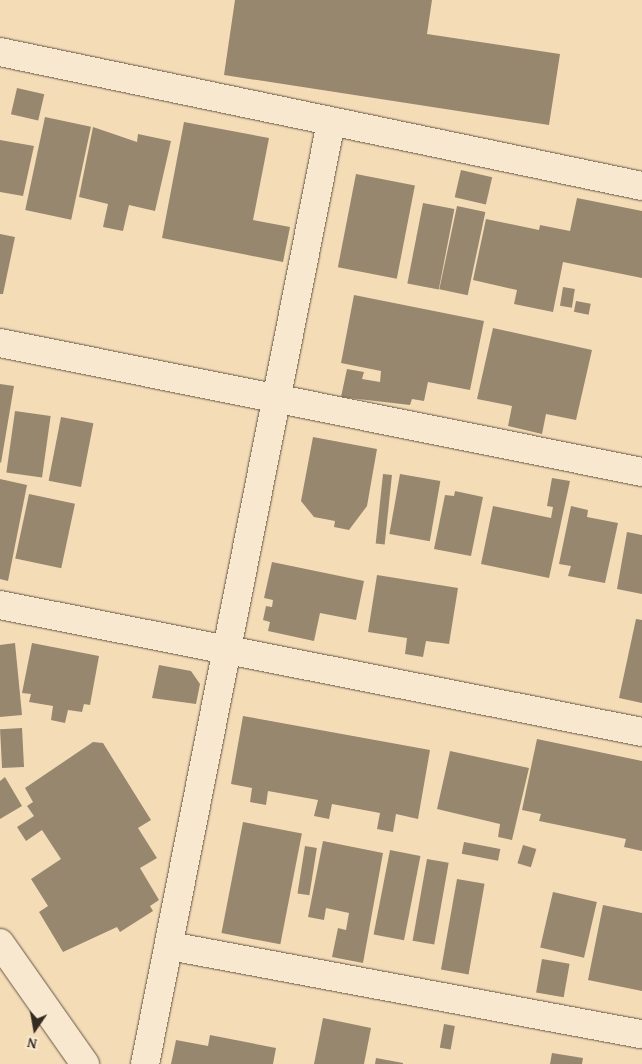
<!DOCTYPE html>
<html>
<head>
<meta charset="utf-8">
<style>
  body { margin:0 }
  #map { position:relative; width:642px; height:1064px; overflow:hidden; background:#f4dcb6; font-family:"Gentium Book Plus",serif }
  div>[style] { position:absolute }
  .building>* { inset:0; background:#98876f; transform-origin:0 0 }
  .roads { filter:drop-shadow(0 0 1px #655747) drop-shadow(0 0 1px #655747) }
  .street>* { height:28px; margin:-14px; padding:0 14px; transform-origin:14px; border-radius:14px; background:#f8e8d0 }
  span { translate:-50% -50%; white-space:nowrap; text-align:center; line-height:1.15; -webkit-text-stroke:4.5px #f8e8d0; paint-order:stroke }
  .north { position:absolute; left:10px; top:1004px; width:50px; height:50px; -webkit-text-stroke:4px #f8e8d0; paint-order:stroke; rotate:192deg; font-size:14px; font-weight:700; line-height:20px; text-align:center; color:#352b22 }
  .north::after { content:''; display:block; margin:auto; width:18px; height:22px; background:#352b22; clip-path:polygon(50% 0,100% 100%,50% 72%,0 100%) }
</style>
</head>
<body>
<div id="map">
  <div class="building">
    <div style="clip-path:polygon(235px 0,432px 0,427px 34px,560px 54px,549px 125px,224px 75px)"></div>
    <div style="left:17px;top:88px;width:28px;height:27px;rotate:13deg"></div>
    <div style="left:45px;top:117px;width:47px;height:95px;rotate:12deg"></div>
    <div style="clip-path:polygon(184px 122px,269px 138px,253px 220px,290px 227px,283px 262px,162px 238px)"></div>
    <div style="clip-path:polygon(93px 127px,137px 142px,138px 134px,171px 141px,155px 211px,129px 205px,123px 231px,103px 227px,108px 204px,79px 197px)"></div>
    <div style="clip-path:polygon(0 140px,34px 146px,23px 196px,0 192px)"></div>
    <div style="left:461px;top:170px;width:32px;height:28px;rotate:13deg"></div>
    <div style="left:356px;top:174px;width:60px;height:95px;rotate:11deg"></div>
    <div style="clip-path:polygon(577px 198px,642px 211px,642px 278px,563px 262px,553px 312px,514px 304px,517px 290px,473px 280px,486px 219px,539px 230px,540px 225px,570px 231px)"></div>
    <div style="left:423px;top:203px;width:32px;height:82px;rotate:11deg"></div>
    <div style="left:457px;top:206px;width:29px;height:85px;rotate:12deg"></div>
    <div style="clip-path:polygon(0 234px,15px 237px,3px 294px,0 294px)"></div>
    <div style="left:563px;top:287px;width:12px;height:19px;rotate:9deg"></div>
    <div style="clip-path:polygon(354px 295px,484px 321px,470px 390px,428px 382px,424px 401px,412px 399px,410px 405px,341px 397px,347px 369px,364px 372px,362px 379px,380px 382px,381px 371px,341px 363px)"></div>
    <div style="left:576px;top:301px;width:15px;height:11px;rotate:11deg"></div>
    <div style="clip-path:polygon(493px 328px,592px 350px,576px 420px,546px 414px,542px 434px,508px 426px,512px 406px,477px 399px)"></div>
    <div style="clip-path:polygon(0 384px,14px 386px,1px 463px,0 462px)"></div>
    <div style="left:15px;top:411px;width:36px;height:62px;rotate:8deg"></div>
    <div style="left:61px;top:417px;width:33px;height:65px;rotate:11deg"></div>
    <div style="clip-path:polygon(313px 437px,377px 449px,367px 506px,349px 530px,334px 527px,335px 521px,314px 517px,301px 501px)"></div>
    <div style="left:383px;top:474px;width:9px;height:70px;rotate:6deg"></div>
    <div style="left:400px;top:474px;width:41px;height:61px;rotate:10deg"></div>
    <div style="clip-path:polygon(552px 478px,570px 481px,549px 578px,481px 564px,493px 506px,551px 518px,553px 507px,547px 506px)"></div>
    <div style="clip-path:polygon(0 479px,27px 485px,8px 581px,0 579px)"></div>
    <div style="clip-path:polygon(455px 491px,483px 497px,471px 556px,434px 549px,445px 495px,454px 496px)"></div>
    <div style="left:29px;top:494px;width:47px;height:66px;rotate:12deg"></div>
    <div style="clip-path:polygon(571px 506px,588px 510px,587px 517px,618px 523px,605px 583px,568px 576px,571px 566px,559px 564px)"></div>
    <div style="clip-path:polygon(627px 532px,642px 535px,642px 594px,617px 589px)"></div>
    <div style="clip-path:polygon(272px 562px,364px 581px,356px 620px,320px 613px,314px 641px,268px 631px,270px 622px,263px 620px,266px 606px,272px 607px,273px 600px,264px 598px)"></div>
    <div style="clip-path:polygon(377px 575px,458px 588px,449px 644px,426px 641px,423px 657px,405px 654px,407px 638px,368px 632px)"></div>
    <div style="clip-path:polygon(636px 619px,642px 620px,642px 703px,619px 698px)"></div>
    <div style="clip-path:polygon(15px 643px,22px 715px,0 717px,0 645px)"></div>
    <div style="clip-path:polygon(32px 643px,99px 656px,90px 705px,84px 704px,82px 712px,68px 710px,65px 723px,51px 720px,53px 706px,29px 702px,31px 694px,22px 693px)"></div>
    <div style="clip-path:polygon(159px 665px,191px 671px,200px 684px,196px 704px,152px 698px)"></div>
    <div style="clip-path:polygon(243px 716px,430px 750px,418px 819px,396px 814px,393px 832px,377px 829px,380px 813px,332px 804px,329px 819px,314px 816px,318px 800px,268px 791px,266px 805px,250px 802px,252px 788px,231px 784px)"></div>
    <div style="left:22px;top:728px;width:39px;height:22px;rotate:87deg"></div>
    <div style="clip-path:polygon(537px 739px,642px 761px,642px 851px,624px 847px,626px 839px,539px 821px,541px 814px,522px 810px)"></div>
    <div style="clip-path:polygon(93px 742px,103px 743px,151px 820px,138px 828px,157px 858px,140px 868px,159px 900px,150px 906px,153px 911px,120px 932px,117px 927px,63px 952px,39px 912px,48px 906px,31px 879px,61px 859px,42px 830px,26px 841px,17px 827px,34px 816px,27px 806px,33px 802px,25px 788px)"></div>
    <div style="clip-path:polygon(450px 751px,529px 768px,512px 840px,498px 837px,500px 824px,437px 809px)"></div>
    <div style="clip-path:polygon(5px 777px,22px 806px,0 819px,0 781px)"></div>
    <div style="left:243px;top:822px;width:60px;height:113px;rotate:11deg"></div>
    <div style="clip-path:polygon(323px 841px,383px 853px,363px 963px,332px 957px,338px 928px,346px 930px,349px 913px,326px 908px,324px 920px,308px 917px)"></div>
    <div style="left:464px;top:842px;width:37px;height:12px;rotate:11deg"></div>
    <div style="left:523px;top:845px;width:14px;height:19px;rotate:17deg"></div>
    <div style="left:305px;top:846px;width:12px;height:48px;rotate:9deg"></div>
    <div style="left:390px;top:850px;width:31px;height:86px;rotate:11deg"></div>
    <div style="left:427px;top:859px;width:22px;height:83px;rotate:10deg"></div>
    <div style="left:457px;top:879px;width:28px;height:92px;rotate:10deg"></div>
    <div style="left:553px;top:892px;width:45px;height:57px;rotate:13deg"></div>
    <div style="clip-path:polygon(603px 905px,642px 913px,642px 991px,588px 980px)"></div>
    <div style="left:542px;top:959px;width:28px;height:34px;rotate:10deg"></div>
    <div style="clip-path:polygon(323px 1018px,371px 1028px,364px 1064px,314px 1064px)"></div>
    <div style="left:444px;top:1024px;width:11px;height:24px;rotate:10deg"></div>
    <div style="clip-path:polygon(210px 1035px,276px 1048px,273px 1064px,171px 1064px,176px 1040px,208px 1046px)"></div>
    <div style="clip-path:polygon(552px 1053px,583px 1058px,582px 1064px,550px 1064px)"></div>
    <div style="clip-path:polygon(376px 1058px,403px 1063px,403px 1064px,375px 1064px)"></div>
  </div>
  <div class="roads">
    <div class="street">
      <div style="left:0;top:52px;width:656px;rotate:11.79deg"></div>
      <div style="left:0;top:343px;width:655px;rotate:11.36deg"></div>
      <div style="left:0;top:605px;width:654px;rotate:11.19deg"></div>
      <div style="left:0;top:943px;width:148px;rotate:54.9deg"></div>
      <div style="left:170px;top:946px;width:480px;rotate:10.6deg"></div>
      <div style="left:145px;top:1064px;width:960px;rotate:-78.83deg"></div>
    </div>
  </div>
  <div class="north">N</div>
</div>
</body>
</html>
